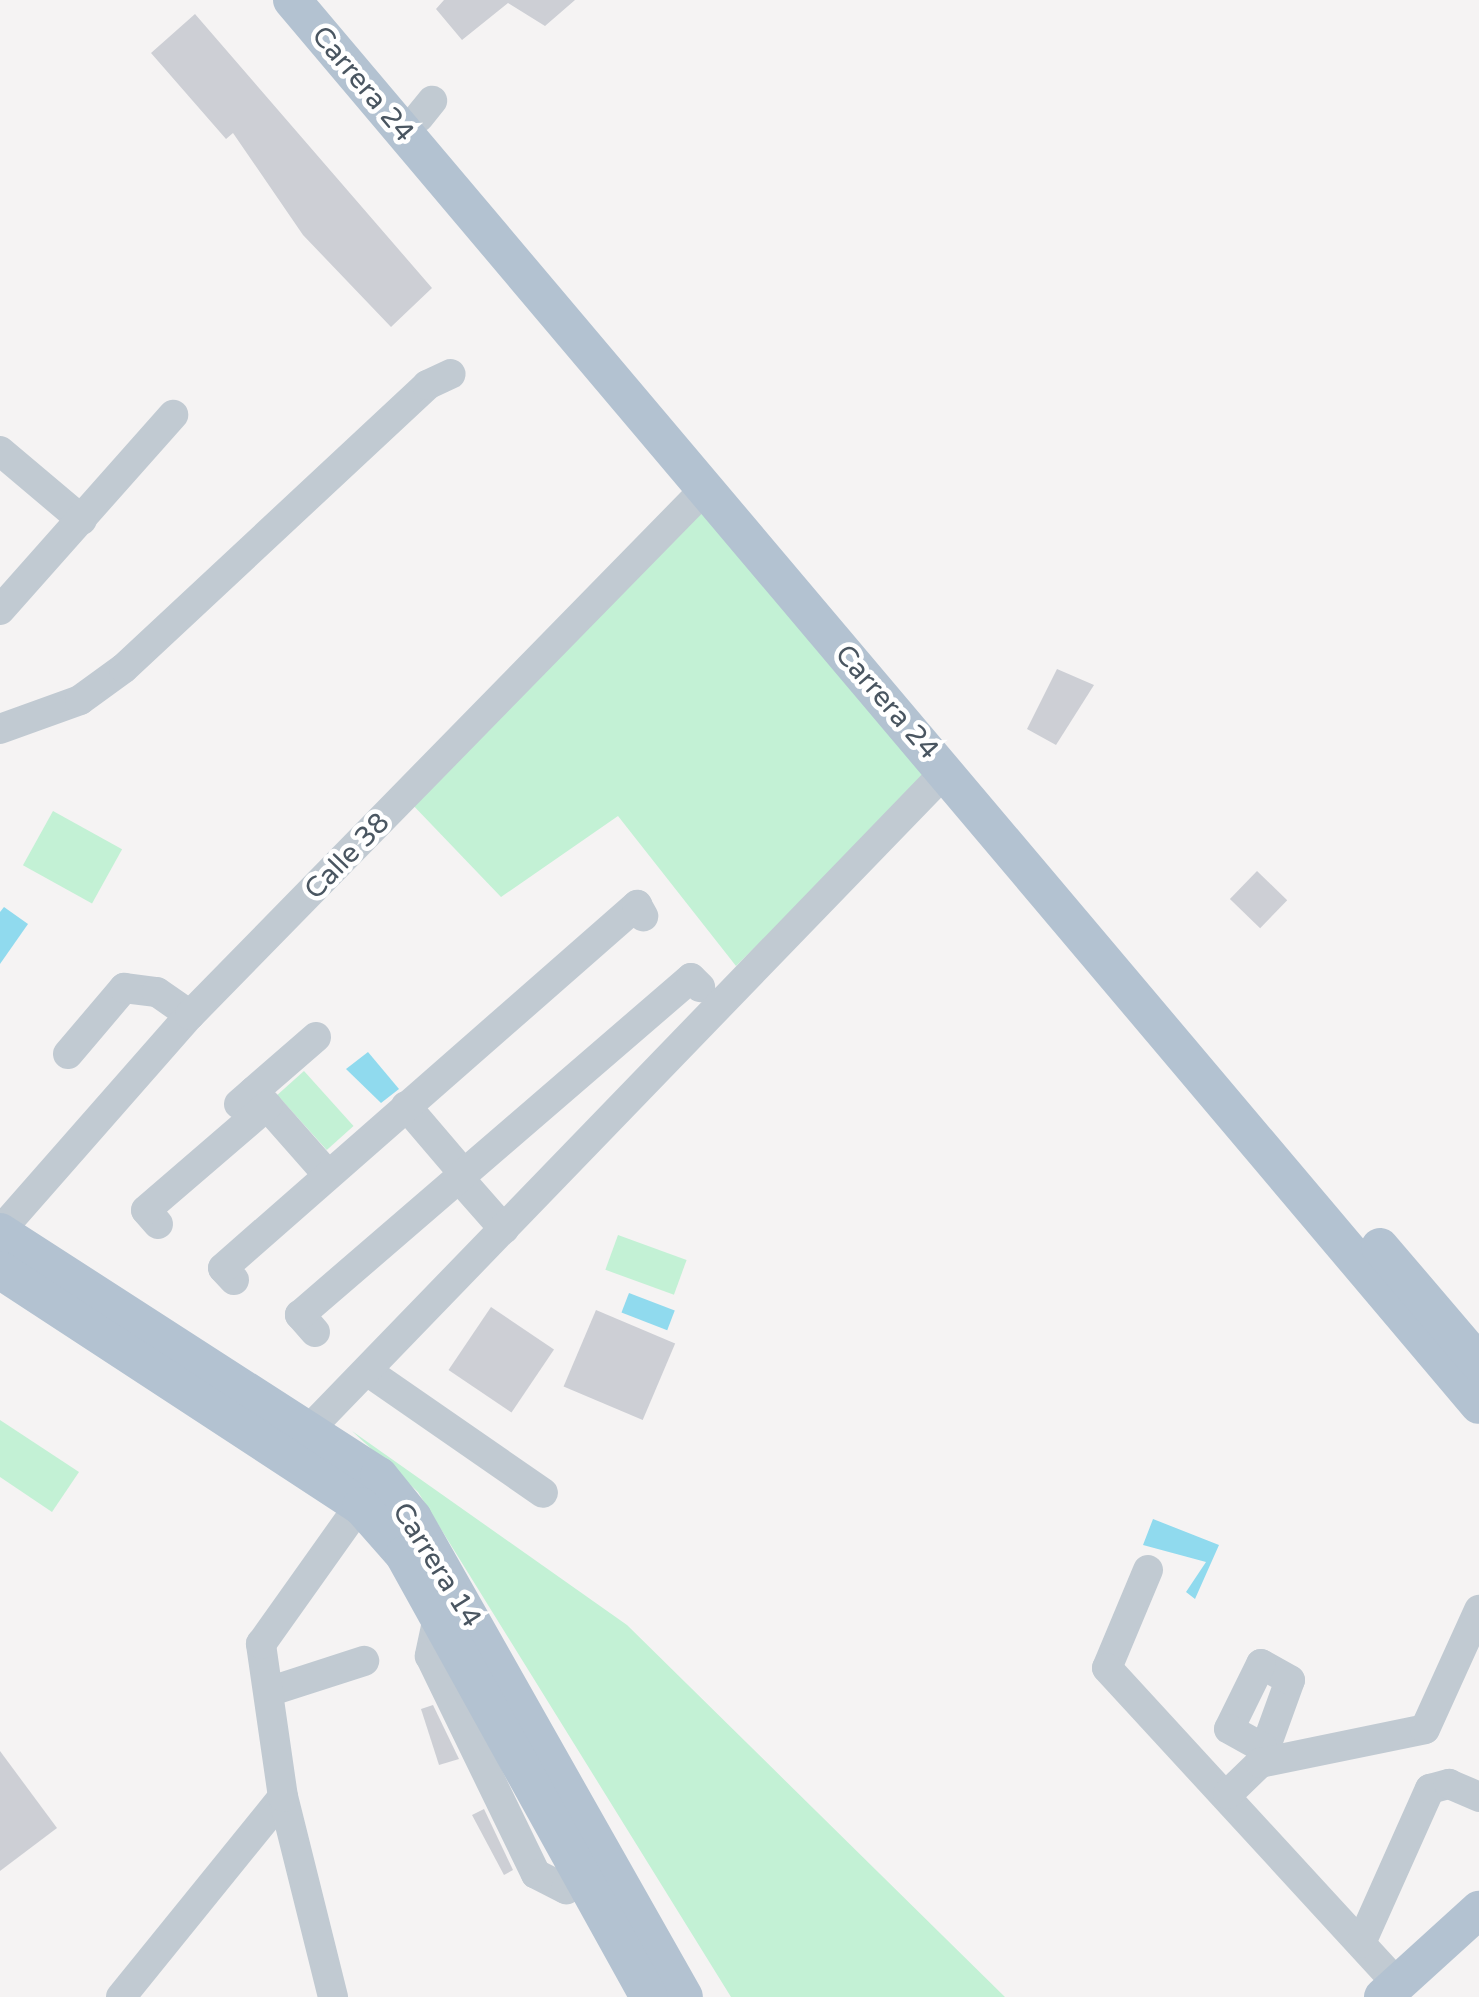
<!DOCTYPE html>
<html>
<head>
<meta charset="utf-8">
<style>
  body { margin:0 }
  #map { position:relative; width:1479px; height:1997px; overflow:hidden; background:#f5f3f3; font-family:"Varela Round",sans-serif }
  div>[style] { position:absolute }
  .green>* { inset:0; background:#c3f1d5; transform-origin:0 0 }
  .water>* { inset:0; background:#90daee; transform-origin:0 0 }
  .building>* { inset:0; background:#cdcfd5; transform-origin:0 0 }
  .minor>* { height:30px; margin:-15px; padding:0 15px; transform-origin:15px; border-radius:15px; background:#c1cad2 }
  .major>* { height:38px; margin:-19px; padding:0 19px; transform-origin:19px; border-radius:19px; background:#b3c2d1 }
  span { translate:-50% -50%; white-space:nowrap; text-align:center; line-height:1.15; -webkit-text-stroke:9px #fff; paint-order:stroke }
  .street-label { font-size:28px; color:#4a5661 }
</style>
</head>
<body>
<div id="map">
  <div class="green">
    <div style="clip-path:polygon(702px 502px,934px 772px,736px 966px,618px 816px,501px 897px,409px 801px)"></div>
    <div style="left:53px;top:811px;width:79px;height:62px;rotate:29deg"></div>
    <div style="left:304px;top:1071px;width:74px;height:36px;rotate:48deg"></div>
    <div style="left:618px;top:1235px;width:73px;height:37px;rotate:20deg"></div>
    <div style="clip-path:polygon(0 1420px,79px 1472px,52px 1512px,0 1477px)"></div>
    <div style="clip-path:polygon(352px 1431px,627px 1625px,1005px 1997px,731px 1997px,418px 1492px)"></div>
  </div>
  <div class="water">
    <div style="clip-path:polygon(4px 907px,28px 924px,0 964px,0 912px)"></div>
    <div style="clip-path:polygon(368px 1052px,399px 1089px,381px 1103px,346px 1069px)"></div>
    <div style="left:629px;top:1293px;width:49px;height:21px;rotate:21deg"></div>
    <div style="clip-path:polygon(1153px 1519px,1219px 1545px,1195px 1599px,1186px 1592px,1206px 1562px,1143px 1545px)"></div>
  </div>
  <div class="building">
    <div style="clip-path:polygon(444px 0,575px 0,545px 26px,508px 3px,462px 40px,436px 9px)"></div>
    <div style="clip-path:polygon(195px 14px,432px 288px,391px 327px,303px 235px,233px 133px,226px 139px,151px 53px)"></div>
    <div style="clip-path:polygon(1057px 669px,1094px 685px,1056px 745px,1027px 729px)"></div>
    <div style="left:1257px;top:871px;width:42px;height:39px;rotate:44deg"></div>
    <div style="left:491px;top:1307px;width:76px;height:76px;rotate:34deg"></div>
    <div style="left:596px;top:1310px;width:86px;height:83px;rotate:23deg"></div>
    <div style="clip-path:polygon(433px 1705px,459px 1759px,439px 1765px,421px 1709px)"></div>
    <div style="clip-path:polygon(0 1751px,57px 1828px,0 1871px)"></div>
    <div style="clip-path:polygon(484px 1809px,513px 1870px,504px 1875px,472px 1815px)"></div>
  </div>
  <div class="minor">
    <div style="left:419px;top:117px;width:21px;rotate:-51deg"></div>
    <div style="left:0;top:451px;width:107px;rotate:40.1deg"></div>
    <div style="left:0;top:610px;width:261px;rotate:-48.4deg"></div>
    <div style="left:0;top:729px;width:85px;rotate:-19.9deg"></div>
    <div style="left:80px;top:700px;width:54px;rotate:-36deg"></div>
    <div style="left:124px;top:668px;width:415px;rotate:-43deg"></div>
    <div style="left:427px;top:385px;width:26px;rotate:-25deg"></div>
    <div style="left:68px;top:1054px;width:87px;rotate:-49.7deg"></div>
    <div style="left:124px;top:988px;width:33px;rotate:7deg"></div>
    <div style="left:157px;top:992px;width:40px;rotate:34.9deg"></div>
    <div style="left:254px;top:1091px;width:112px;rotate:48.6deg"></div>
    <div style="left:239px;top:1104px;width:102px;rotate:-41deg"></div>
    <div style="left:406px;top:1106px;width:89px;rotate:49.5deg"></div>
    <div style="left:459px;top:1178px;width:68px;rotate:48.6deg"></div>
    <div style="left:158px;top:1224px;width:18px;rotate:-131deg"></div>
    <div style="left:146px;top:1210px;width:160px;rotate:-40.7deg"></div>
    <div style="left:0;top:1231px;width:288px;rotate:-48.7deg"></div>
    <div style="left:190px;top:1015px;width:735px;rotate:-45.61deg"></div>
    <div style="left:234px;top:1280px;width:16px;rotate:-133deg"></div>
    <div style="left:223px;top:1268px;width:551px;rotate:-41.24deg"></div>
    <div style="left:637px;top:905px;width:13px;rotate:61deg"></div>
    <div style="left:315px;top:1332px;width:23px;rotate:-131deg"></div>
    <div style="left:300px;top:1315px;width:516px;rotate:-40.76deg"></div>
    <div style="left:691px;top:978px;width:13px;rotate:45deg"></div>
    <div style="left:367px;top:1371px;width:214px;rotate:34.7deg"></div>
    <div style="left:295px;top:1444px;width:936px;rotate:-45.95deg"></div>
    <div style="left:1148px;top:1570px;width:106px;rotate:112.7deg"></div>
    <div style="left:1107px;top:1668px;width:430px;rotate:47.4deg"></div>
    <div style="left:438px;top:1617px;width:40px;rotate:102deg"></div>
    <div style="left:430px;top:1656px;width:242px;rotate:64.1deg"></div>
    <div style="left:536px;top:1874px;width:34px;rotate:27deg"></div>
    <div style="left:566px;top:1889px;width:40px;rotate:-25deg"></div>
    <div style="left:271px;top:1691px;width:98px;rotate:-17.9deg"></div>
    <div style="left:1260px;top:1763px;width:88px;rotate:-70.1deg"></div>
    <div style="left:1290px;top:1680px;width:33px;rotate:-151deg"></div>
    <div style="left:1261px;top:1664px;width:72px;rotate:116.2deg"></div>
    <div style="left:1229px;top:1729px;width:38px;rotate:29deg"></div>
    <div style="left:1228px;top:1794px;width:45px;rotate:-44.1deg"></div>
    <div style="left:1260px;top:1763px;width:168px;rotate:-11.6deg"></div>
    <div style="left:1425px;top:1729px;width:131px;rotate:-65.6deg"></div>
    <div style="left:1361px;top:1943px;width:169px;rotate:-65.9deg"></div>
    <div style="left:1430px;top:1789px;width:20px;rotate:-15deg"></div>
    <div style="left:1449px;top:1784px;width:33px;rotate:23deg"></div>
    <div style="left:121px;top:1997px;width:257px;rotate:-51deg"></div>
    <div style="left:333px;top:1997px;width:206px;rotate:-104deg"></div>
    <div style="left:283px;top:1797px;width:155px;rotate:-98.2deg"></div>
    <div style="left:261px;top:1644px;width:190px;rotate:-54.6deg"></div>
  </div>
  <div class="major">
    <div style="left:292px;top:0;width:1839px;rotate:49.81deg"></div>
    <div style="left:0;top:1232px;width:451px;rotate:32.8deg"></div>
    <div style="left:379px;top:1476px;width:54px;rotate:51deg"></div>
    <div style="left:413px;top:1518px;width:550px;rotate:60.5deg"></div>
    <div style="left:1380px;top:1247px;width:153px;rotate:49.5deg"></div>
    <div style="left:0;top:1270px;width:431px;rotate:33.2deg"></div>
    <div style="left:361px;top:1506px;width:65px;rotate:48.7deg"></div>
    <div style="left:404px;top:1555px;width:505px;rotate:61deg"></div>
    <div style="left:1383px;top:1997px;width:130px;rotate:-42.2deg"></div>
  </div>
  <div class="street-label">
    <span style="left:363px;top:84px;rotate:50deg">Carrera 24</span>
    <span style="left:887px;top:702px;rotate:49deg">Carrera 24</span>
    <span style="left:347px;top:856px;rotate:-46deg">Calle 38</span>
    <span style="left:437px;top:1565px;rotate:58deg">Carrera 14</span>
  </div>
</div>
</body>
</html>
